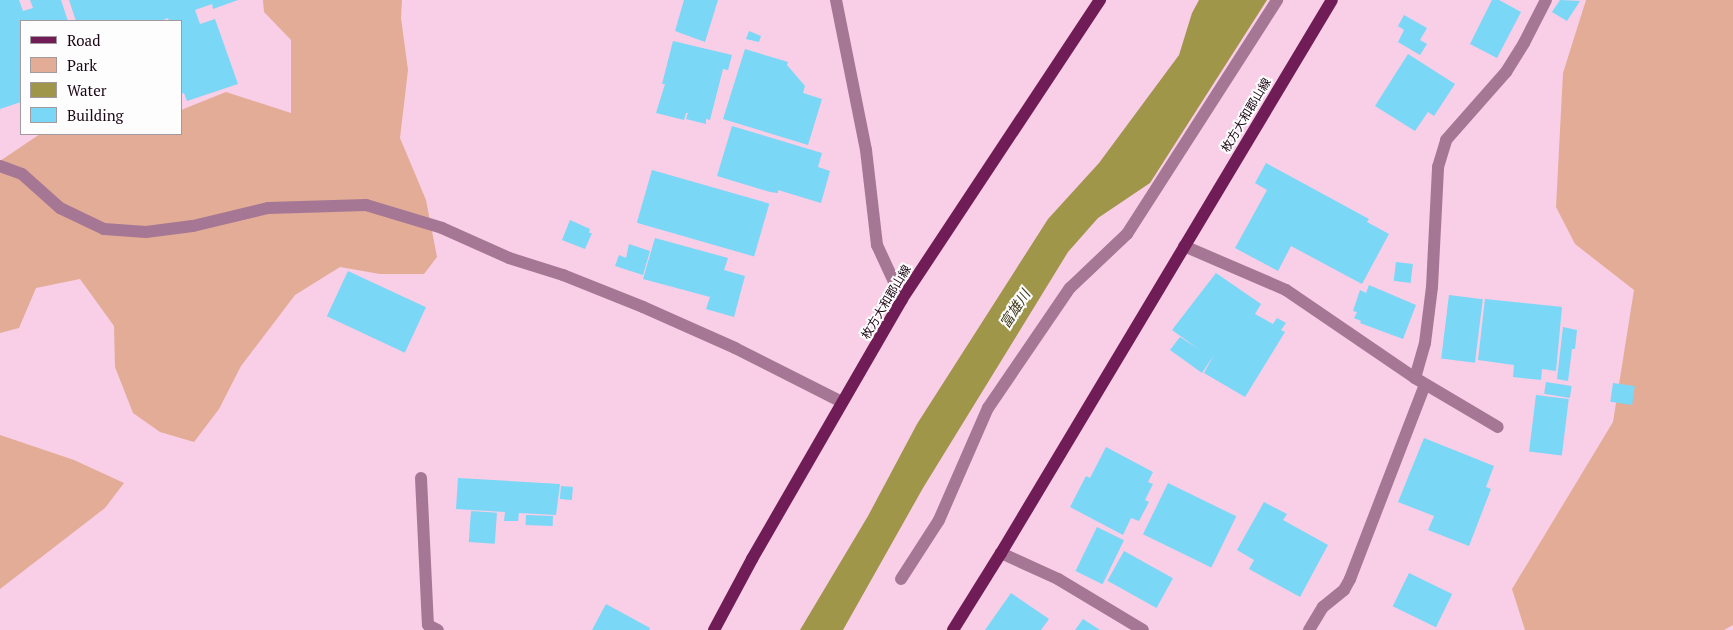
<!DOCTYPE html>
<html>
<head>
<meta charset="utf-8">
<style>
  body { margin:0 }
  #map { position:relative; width:1733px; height:630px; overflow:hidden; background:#f9cee7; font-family:"PT Serif","Noto Sans JP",serif }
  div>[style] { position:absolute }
  .green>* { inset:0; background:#e2ac97 }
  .water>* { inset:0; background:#a0964a }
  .building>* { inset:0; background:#7ad7f6; transform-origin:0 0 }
  .lane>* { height:12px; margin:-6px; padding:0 6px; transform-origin:6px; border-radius:6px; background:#a67794 }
  .street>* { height:12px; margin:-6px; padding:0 6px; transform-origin:6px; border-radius:6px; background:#a67794 }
  .primary>* { height:12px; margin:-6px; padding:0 6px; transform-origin:6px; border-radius:6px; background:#701c57 }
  span { translate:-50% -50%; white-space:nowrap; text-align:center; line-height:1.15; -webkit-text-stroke:4px #fdfdfd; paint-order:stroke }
  .street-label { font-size:12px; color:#1c0514 }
  .water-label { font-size:14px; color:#3d3817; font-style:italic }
  .legend { position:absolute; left:20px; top:20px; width:162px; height:115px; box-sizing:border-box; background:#fdfdfd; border:1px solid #a39aa0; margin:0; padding:6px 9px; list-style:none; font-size:15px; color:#1c0514 }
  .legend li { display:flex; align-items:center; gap:10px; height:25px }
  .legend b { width:25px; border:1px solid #a39aa0 }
</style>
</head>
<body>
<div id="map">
  <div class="green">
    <div style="clip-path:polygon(263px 0,402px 0,401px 18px,408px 70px,400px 138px,426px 200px,437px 257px,424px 274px,380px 274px,340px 267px,295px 295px,241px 366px,219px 409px,194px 442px,160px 432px,133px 413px,115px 367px,114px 326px,80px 279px,36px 288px,19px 328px,0 333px,0 161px,40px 134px,181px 134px,181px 110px,226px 92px,291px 113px,291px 40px,264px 12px)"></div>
    <div style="clip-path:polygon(1586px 0,1733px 0,1733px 625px,1724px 630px,1525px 630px,1512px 589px,1613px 422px,1634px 290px,1575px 244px,1556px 207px,1563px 73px)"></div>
    <div style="clip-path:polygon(0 435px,74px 460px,124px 483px,105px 508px,0 589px)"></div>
  </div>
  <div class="water">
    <div style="clip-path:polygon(1199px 0,1267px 0,1150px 183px,1098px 218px,1068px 252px,923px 488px,843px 630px,800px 630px,868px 516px,917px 424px,1048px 219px,1099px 163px,1179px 55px,1192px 13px)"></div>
  </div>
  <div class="building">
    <div style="clip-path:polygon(0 0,19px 0,23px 11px,33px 8px,30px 0,61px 0,68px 21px,21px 21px,21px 102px,0 109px)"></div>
    <div style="clip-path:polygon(69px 0,238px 0,213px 9px,212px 4px,195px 10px,200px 24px,215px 19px,238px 84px,187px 101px,184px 93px,181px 94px,181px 21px,169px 21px,168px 18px,160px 21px,76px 21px)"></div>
    <div style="clip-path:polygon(684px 0,718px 0,705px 42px,675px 31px)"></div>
    <div style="clip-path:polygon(1492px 0,1499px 0,1521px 12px,1497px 58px,1470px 44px)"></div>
    <div style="clip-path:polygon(1560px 0,1580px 1px,1567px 21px,1552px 12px)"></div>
    <div style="clip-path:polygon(1404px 15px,1427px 28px,1420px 40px,1427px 44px,1420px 55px,1398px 42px,1404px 30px,1398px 26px)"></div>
    <div style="clip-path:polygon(749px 31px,761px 36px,759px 42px,746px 39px)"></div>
    <div style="clip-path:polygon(673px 41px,732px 55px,728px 70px,723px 69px,710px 120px,706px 119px,706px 124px,686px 119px,688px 113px,686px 113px,684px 120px,656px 113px,665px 84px,662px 84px)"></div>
    <div style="clip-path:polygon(745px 49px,788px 62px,787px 65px,805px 86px,803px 93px,822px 99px,808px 145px,723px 119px)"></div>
    <div style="clip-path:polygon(1408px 54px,1455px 84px,1434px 116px,1428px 112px,1415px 131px,1375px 106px)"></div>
    <div style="clip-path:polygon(732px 126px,822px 153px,818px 167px,830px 171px,821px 203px,778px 190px,778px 193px,770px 192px,717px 176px)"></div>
    <div style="clip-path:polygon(1266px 163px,1369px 219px,1367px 222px,1389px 234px,1362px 284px,1291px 246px,1278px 271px,1235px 248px,1267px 190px,1255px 183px)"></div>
    <div style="left:652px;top:170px;width:122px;height:55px;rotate:16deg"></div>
    <div style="clip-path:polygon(570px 220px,590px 229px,589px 233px,592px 233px,585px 249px,562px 240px)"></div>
    <div style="clip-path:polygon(655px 238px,728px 258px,724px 270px,745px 276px,734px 317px,706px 309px,710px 297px,643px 279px)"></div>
    <div style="clip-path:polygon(629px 244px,650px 251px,643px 275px,615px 266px,619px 255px,626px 258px)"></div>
    <div style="left:1396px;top:262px;width:17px;height:19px;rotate:7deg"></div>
    <div style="left:348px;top:271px;width:86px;height:50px;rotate:25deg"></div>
    <div style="clip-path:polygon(1216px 273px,1261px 304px,1255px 314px,1273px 324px,1277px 318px,1286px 323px,1281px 330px,1285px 332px,1245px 397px,1204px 373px,1214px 355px,1202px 373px,1170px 350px,1180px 337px,1200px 350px,1172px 330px)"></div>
    <div style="clip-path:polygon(1369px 285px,1416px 305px,1403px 339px,1360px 323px,1361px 321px,1354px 318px,1357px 312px,1353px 311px,1360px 290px,1366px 293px)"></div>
    <div style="left:1449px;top:295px;width:34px;height:64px;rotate:7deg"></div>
    <div style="clip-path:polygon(1485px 299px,1562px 307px,1556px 371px,1542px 369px,1541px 380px,1513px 377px,1514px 365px,1478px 360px)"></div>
    <div style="clip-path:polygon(1563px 327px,1577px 330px,1575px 349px,1572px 349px,1568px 381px,1557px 379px)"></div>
    <div style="left:1546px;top:382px;width:26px;height:12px;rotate:9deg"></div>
    <div style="left:1613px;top:383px;width:22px;height:19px;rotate:8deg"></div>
    <div style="left:1536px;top:395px;width:33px;height:57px;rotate:7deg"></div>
    <div style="clip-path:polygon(1424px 438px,1494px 466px,1486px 487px,1491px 489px,1469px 546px,1428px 530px,1434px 516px,1398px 502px)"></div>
    <div style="clip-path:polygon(1106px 447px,1153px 472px,1148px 482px,1153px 484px,1145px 500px,1149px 502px,1139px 521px,1131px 518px,1123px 535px,1070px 507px,1086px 476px,1090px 478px)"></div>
    <div style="clip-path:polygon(458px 478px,560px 484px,556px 515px,519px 513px,518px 521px,504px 521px,505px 512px,456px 509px)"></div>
    <div style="left:1168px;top:483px;width:76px;height:57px;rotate:26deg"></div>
    <div style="left:561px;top:486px;width:12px;height:13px;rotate:5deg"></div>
    <div style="clip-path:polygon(1264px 502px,1287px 514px,1283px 520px,1328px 545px,1300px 597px,1249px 569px,1254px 560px,1237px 550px)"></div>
    <div style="left:471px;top:511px;width:26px;height:31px;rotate:4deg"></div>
    <div style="left:526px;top:515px;width:27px;height:10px;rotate:2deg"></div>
    <div style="left:1097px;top:527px;width:30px;height:49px;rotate:26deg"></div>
    <div style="left:1124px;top:551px;width:56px;height:34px;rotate:29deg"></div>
    <div style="left:1409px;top:573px;width:48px;height:37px;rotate:26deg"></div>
    <div style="clip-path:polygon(1011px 593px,1049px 619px,1041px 630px,985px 630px)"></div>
    <div style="clip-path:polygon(606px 604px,650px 628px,649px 630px,592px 630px)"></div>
    <div style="clip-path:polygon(1083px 619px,1100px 630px,1075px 630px)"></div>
  </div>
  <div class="lane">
    <div style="left:421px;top:478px;width:147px;rotate:87.3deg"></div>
    <div style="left:428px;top:625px;width:11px;rotate:27deg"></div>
    <div style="left:901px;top:579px;width:70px;rotate:-57.2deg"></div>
    <div style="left:939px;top:520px;width:122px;rotate:-66.4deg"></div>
    <div style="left:988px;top:408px;width:145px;rotate:-55.7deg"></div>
    <div style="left:1070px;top:288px;width:79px;rotate:-43.5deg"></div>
    <div style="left:1127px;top:234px;width:278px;rotate:-57.3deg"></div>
  </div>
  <div class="street">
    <div style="left:836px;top:0;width:153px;rotate:78.7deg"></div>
    <div style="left:866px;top:150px;width:96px;rotate:83.4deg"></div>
    <div style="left:877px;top:245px;width:60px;rotate:65.2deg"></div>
    <div style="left:0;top:166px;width:23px;rotate:20deg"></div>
    <div style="left:22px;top:174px;width:51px;rotate:41.8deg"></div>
    <div style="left:60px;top:208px;width:49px;rotate:25.5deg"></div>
    <div style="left:104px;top:229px;width:42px;rotate:4.1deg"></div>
    <div style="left:146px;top:232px;width:47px;rotate:-7.3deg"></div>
    <div style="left:193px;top:226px;width:77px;rotate:-13.5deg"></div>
    <div style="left:268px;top:208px;width:98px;rotate:-1.8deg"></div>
    <div style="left:366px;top:205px;width:79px;rotate:16.8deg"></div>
    <div style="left:442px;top:228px;width:73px;rotate:24.1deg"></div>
    <div style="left:509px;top:258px;width:57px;rotate:17.5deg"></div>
    <div style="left:563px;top:275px;width:86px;rotate:21.8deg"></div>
    <div style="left:643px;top:307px;width:101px;rotate:24deg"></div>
    <div style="left:735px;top:348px;width:120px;rotate:26.8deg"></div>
    <div style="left:1184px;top:246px;width:111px;rotate:23.3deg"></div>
    <div style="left:1286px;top:290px;width:156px;rotate:34.3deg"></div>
    <div style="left:1415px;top:378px;width:96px;rotate:30.6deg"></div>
    <div style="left:1415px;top:378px;width:36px;rotate:-74deg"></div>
    <div style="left:1425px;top:343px;width:56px;rotate:-82.9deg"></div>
    <div style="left:1432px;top:287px;width:120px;rotate:-87.1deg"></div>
    <div style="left:1438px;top:167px;width:28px;rotate:-73deg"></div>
    <div style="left:1446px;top:140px;width:91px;rotate:-48.6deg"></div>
    <div style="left:1506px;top:72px;width:34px;rotate:-58deg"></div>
    <div style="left:1524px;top:43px;width:48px;rotate:-62.9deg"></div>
    <div style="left:1001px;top:553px;width:63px;rotate:24.5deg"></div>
    <div style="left:1058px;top:579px;width:99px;rotate:31deg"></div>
    <div style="left:1309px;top:630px;width:27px;rotate:-59deg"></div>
    <div style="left:1323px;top:607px;width:27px;rotate:-39deg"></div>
    <div style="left:1344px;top:590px;width:13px;rotate:-61deg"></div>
    <div style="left:1350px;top:579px;width:208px;rotate:-68.9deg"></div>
  </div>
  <div class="primary">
    <div style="left:714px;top:630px;width:81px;rotate:-61.8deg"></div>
    <div style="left:752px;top:559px;width:300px;rotate:-60deg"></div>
    <div style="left:902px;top:299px;width:359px;rotate:-56.5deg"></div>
    <div style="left:953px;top:630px;width:91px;rotate:-58.1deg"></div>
    <div style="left:1001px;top:553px;width:644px;rotate:-59.1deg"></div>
  </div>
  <div class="street-label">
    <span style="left:1246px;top:115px;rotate:-59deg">枚方大和郡山線</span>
    <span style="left:886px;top:302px;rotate:-59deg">枚方大和郡山線</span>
  </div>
  <div class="water-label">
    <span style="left:1015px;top:309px;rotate:-57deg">富雄川</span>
  </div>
  <ul class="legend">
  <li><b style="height:6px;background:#701c57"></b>Road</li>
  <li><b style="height:14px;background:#e2ac97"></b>Park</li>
  <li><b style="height:14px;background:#a0964a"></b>Water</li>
  <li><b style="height:14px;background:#7ad7f6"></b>Building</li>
  </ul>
</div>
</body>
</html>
